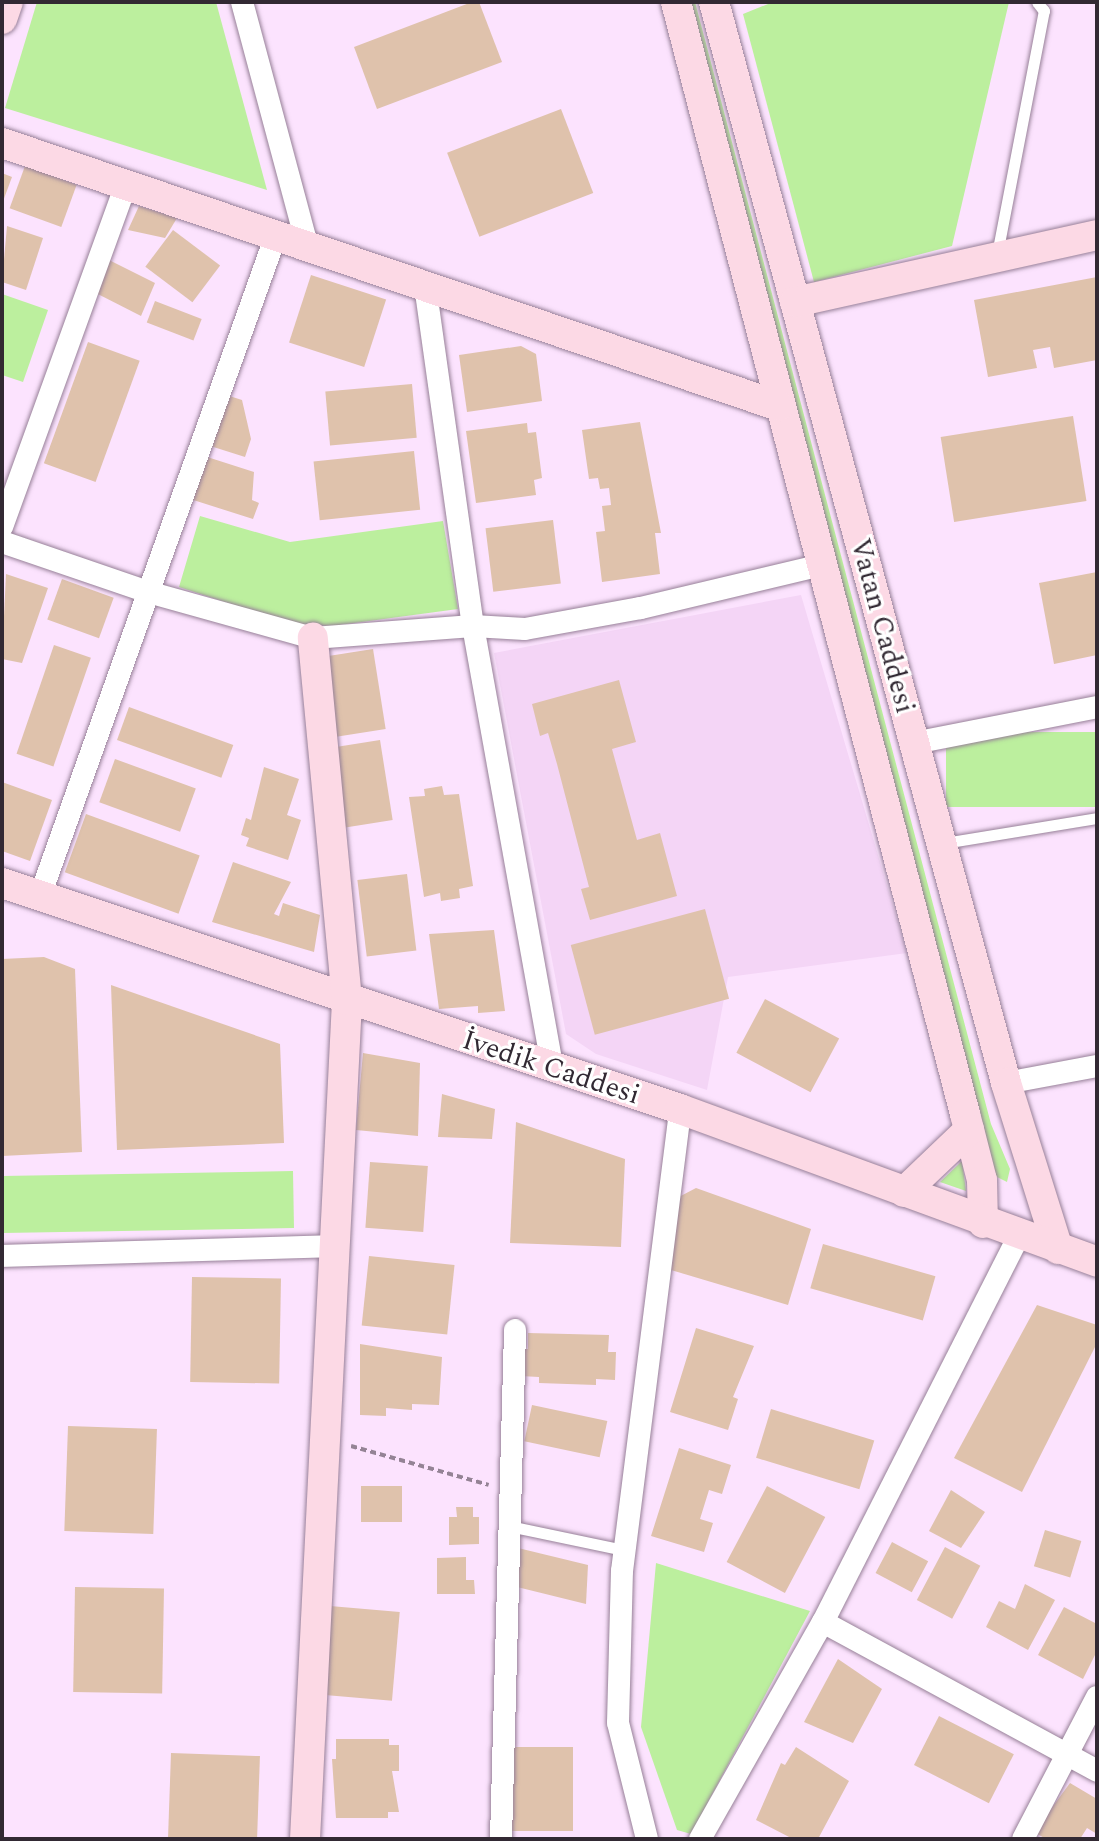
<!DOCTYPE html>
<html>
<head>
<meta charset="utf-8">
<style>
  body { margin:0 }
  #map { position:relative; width:1099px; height:1841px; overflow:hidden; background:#fce3fe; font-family:Spectral,serif }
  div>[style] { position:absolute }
  .built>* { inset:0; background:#f4d5f6 }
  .green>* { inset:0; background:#bcef9e; transform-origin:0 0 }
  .building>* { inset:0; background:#dfc2ac; transform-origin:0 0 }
  .path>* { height:4px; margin-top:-2px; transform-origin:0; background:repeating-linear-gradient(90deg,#948395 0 6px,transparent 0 10px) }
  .roads { filter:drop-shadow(0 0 2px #978098) drop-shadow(0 0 2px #978098) }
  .lane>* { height:11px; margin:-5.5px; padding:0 5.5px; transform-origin:5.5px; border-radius:5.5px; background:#fff }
  .street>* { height:22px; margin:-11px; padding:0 11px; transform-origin:11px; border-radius:11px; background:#fff }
  .secondary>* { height:30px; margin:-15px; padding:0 15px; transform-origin:15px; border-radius:15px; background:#fcd9e5 }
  span { translate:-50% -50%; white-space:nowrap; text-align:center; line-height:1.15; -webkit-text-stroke:6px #fff; paint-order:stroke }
  .street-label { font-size:28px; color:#322933 }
  .frame { position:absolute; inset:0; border:4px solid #322933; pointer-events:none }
</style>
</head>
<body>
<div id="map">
  <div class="built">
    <div style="clip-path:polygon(801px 595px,907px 953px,728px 977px,707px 1090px,596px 1054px,566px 1034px,494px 653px)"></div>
  </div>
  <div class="green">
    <div style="clip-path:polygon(37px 2px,216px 2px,267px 190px,5px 108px)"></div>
    <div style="clip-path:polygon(688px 2px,695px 2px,991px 1124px,1010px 1169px,1007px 1182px,995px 1176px)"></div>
    <div style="clip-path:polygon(773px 2px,1009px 2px,952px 246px,814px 282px,743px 14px)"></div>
    <div style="clip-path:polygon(2px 294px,48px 310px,23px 382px,2px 375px)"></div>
    <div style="clip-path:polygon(200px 516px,290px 542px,443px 521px,458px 609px,332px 626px,292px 624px,179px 587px)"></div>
    <div style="left:1097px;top:732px;width:75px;height:151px;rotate:90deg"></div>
    <div style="clip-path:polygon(962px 1161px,966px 1191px,940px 1182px)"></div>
    <div style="left:293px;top:1171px;width:57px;height:291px;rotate:89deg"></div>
    <div style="clip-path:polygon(656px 1563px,810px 1611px,691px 1834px,677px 1830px,641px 1727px)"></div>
  </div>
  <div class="building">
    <div style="clip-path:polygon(472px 2px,479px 2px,502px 62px,377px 109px,354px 47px)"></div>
    <div style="left:561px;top:109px;width:90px;height:122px;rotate:69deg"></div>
    <div style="left:25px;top:166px;width:55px;height:45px;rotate:20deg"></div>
    <div style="clip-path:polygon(2px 173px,12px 177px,2px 204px)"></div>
    <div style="clip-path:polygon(139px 206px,177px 218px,165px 238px,128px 230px)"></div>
    <div style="clip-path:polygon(7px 226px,43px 238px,26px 290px,2px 282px)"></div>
    <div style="left:173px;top:230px;width:59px;height:46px;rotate:37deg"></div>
    <div style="clip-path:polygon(109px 260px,155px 283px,141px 316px,88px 289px)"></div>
    <div style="left:311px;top:275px;width:79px;height:71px;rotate:18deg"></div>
    <div style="clip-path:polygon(1097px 277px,1097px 360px,1054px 368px,1050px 347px,1033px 350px,1037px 368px,988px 377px,974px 300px)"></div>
    <div style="left:155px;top:301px;width:50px;height:23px;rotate:21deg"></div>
    <div style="left:88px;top:342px;width:55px;height:129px;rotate:20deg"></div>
    <div style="clip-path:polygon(521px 346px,536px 354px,542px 401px,467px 412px,459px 355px)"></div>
    <div style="left:412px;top:384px;width:54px;height:87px;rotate:85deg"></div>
    <div style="clip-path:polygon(220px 393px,242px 400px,251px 439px,245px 457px,204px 444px)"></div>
    <div style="left:1073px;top:416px;width:86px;height:134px;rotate:81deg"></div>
    <div style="clip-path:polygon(640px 422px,661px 533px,655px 533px,660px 574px,602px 582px,596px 532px,605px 531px,602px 506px,611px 505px,609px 488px,600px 489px,598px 478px,589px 479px,582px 430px)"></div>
    <div style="clip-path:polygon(527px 423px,528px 433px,536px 432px,542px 478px,534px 480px,536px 495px,476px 503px,466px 431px)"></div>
    <div style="left:414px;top:451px;width:59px;height:101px;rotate:84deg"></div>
    <div style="clip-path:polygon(201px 455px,254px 472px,252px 500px,259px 503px,253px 519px,187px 498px)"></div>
    <div style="left:553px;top:520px;width:64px;height:68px;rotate:83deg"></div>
    <div style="clip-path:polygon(1097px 572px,1097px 655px,1054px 664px,1039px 583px)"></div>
    <div style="clip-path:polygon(6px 574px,48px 588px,22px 663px,2px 659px)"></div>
    <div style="left:62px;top:579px;width:55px;height:43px;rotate:20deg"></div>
    <div style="left:54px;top:645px;width:39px;height:115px;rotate:19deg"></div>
    <div style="left:373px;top:649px;width:81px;height:58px;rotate:81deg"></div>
    <div style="clip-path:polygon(619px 680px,636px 742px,612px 749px,637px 840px,660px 833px,677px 896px,590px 920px,581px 889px,589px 887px,557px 764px,548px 733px,540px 736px,532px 704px)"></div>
    <div style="left:129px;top:707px;width:111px;height:35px;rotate:20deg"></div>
    <div style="left:380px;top:740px;width:81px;height:51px;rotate:81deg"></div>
    <div style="left:115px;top:759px;width:86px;height:46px;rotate:20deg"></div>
    <div style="clip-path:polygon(264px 767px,299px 779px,287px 815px,301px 820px,288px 860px,246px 846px,249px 838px,241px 835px,246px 818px,251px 820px)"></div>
    <div style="clip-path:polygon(2px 782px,52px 800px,30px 861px,2px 851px)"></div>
    <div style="clip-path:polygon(442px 786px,444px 795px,459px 794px,473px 886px,459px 889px,460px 898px,441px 901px,440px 893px,424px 897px,409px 797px,425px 796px,424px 789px)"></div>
    <div style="left:86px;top:814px;width:121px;height:62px;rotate:20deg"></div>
    <div style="clip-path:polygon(233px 862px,291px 882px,274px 914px,279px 916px,283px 903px,320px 915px,314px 952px,212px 922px)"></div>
    <div style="left:407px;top:874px;width:77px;height:50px;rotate:83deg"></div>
    <div style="left:705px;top:909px;width:93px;height:139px;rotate:75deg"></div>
    <div style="clip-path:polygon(494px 930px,505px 1011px,478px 1013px,478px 1006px,439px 1009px,429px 934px)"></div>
    <div style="clip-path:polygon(44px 957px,75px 969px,82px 1152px,2px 1156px,2px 959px)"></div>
    <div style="clip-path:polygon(111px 985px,280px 1044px,284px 1143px,117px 1150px)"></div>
    <div style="left:765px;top:999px;width:84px;height:61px;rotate:28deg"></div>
    <div style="clip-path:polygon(363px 1053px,420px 1063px,418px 1136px,356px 1130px)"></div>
    <div style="clip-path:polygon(442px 1094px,495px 1109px,492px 1139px,438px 1137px)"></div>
    <div style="clip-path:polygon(516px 1122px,625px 1159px,621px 1247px,510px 1243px)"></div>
    <div style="left:370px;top:1162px;width:58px;height:66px;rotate:4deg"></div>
    <div style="clip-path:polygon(696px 1188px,811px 1229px,788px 1305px,671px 1270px,673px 1200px)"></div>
    <div style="left:823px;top:1244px;width:117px;height:46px;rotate:16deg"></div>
    <div style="left:369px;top:1256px;width:86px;height:70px;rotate:6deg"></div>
    <div style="left:192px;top:1277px;width:89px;height:105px;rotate:1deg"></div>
    <div style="clip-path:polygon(1037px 1305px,1097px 1325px,1097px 1343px,1022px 1492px,954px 1458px)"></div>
    <div style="clip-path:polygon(696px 1328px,754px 1346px,733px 1397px,738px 1399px,728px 1430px,670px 1412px)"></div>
    <div style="clip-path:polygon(528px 1333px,609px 1335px,608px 1352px,616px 1352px,615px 1380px,596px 1379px,596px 1385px,539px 1383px,539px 1377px,520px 1376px,521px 1349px,528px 1349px)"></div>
    <div style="clip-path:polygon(360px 1344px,442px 1357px,439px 1405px,412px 1404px,412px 1410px,386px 1408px,386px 1416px,360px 1415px)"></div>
    <div style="left:532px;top:1405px;width:77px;height:37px;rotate:12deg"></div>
    <div style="left:771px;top:1409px;width:108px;height:51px;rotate:17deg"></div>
    <div style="left:68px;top:1426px;width:89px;height:105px;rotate:2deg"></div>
    <div style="clip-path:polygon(679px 1448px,731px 1465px,722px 1494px,709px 1490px,700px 1519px,713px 1523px,704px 1552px,651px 1536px)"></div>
    <div style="left:402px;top:1486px;width:36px;height:41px;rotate:90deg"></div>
    <div style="left:767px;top:1486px;width:66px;height:86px;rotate:28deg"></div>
    <div style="clip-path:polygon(951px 1490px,985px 1512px,961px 1548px,929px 1531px)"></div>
    <div style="clip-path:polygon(456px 1507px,473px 1507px,473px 1517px,479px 1517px,479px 1544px,449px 1545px,449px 1517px,457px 1517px)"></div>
    <div style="left:1045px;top:1530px;width:38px;height:38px;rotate:17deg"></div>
    <div style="left:892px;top:1542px;width:41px;height:35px;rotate:28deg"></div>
    <div style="left:945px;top:1547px;width:40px;height:60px;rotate:28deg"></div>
    <div style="clip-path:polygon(518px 1548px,588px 1565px,586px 1604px,517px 1587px)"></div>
    <div style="clip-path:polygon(466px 1557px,466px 1580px,474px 1580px,475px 1594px,437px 1594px,437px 1558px)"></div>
    <div style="clip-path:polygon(1025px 1584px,1055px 1600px,1028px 1650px,986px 1627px,999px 1601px,1015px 1609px)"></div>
    <div style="left:75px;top:1587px;width:89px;height:105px;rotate:1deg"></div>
    <div style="left:330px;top:1606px;width:70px;height:89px;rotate:5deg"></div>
    <div style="clip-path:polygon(1064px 1607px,1097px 1624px,1097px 1651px,1083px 1679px,1038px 1655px)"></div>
    <div style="clip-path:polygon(838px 1659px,882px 1689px,853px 1743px,804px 1722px)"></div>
    <div style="left:939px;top:1716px;width:84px;height:55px;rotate:27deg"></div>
    <div style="clip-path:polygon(336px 1739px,389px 1739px,389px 1745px,399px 1745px,399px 1771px,392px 1771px,399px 1812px,388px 1812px,388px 1818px,336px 1818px,332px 1759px,336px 1759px)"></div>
    <div style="left:510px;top:1747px;width:63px;height:84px"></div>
    <div style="clip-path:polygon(796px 1747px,849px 1781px,818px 1839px,793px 1839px,756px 1820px,781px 1763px,785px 1765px)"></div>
    <div style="left:171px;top:1753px;width:89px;height:86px;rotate:2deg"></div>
    <div style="clip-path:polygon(1070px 1783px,1097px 1799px,1097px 1834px,1087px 1828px,1080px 1839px,1046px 1839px,1034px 1832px)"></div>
  </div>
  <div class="path">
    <div style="left:351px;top:1446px;width:143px;rotate:15.8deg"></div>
  </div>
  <div class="roads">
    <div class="lane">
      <div style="left:997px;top:254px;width:248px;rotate:-79.1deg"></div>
      <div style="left:1044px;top:11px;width:11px;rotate:-128deg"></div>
      <div style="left:944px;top:843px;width:155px;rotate:-9.3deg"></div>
      <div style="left:509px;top:1526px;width:117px;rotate:11.8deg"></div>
    </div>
    <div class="street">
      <div style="left:242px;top:2px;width:252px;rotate:75deg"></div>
      <div style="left:425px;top:285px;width:344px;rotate:82deg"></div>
      <div style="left:473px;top:626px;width:451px;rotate:79.8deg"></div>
      <div style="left:2px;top:527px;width:364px;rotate:-70.1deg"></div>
      <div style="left:2px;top:542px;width:154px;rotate:18.9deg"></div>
      <div style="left:148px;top:592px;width:171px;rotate:15.6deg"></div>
      <div style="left:313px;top:638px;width:160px;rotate:-4.3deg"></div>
      <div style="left:473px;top:626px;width:52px;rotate:3.3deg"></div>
      <div style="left:525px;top:629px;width:118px;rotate:-10.3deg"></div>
      <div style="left:641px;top:608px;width:185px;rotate:-13.4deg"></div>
      <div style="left:914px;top:743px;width:187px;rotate:-11.1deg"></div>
      <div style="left:40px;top:896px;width:702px;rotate:-70.35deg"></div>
      <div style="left:1006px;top:1083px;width:93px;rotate:-10.6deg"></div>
      <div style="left:2px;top:1256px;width:333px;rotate:-1.7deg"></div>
      <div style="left:823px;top:1622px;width:312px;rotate:28.5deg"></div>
      <div style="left:501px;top:1839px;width:509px;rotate:-88.42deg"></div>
      <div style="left:647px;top:1839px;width:120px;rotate:-104deg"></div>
      <div style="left:618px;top:1723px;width:152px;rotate:-88.5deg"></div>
      <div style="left:622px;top:1571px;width:466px;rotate:-82.8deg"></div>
      <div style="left:700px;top:1839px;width:249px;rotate:-60.5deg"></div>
      <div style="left:823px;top:1622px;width:433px;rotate:-63.1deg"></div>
      <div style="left:1023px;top:1839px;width:160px;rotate:-62.5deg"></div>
    </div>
    <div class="secondary">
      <div style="left:676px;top:2px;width:1149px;rotate:75.43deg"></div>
      <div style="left:965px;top:1114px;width:68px;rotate:75.6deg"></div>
      <div style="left:982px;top:1180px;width:43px;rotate:88.7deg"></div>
      <div style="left:714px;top:2px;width:1120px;rotate:74.88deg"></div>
      <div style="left:1006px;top:1083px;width:174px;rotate:72.6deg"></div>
      <div style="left:2px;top:19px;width:18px;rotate:-71deg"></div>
      <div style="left:2px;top:143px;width:820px;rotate:18.7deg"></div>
      <div style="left:795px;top:302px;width:309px;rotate:-12.5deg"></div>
      <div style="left:2px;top:883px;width:715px;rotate:18.43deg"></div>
      <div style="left:680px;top:1109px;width:444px;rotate:20.1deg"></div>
      <div style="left:904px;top:1192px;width:90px;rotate:-43.6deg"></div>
      <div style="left:305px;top:1839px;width:840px;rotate:-87.13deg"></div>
      <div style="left:347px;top:1000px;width:364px;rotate:-95.4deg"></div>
    </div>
  </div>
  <div class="street-label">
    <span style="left:882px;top:626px;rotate:75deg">Vatan Caddesi</span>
    <span style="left:551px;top:1068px;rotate:18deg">İvedik Caddesi</span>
  </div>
  <div class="frame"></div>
</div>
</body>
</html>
